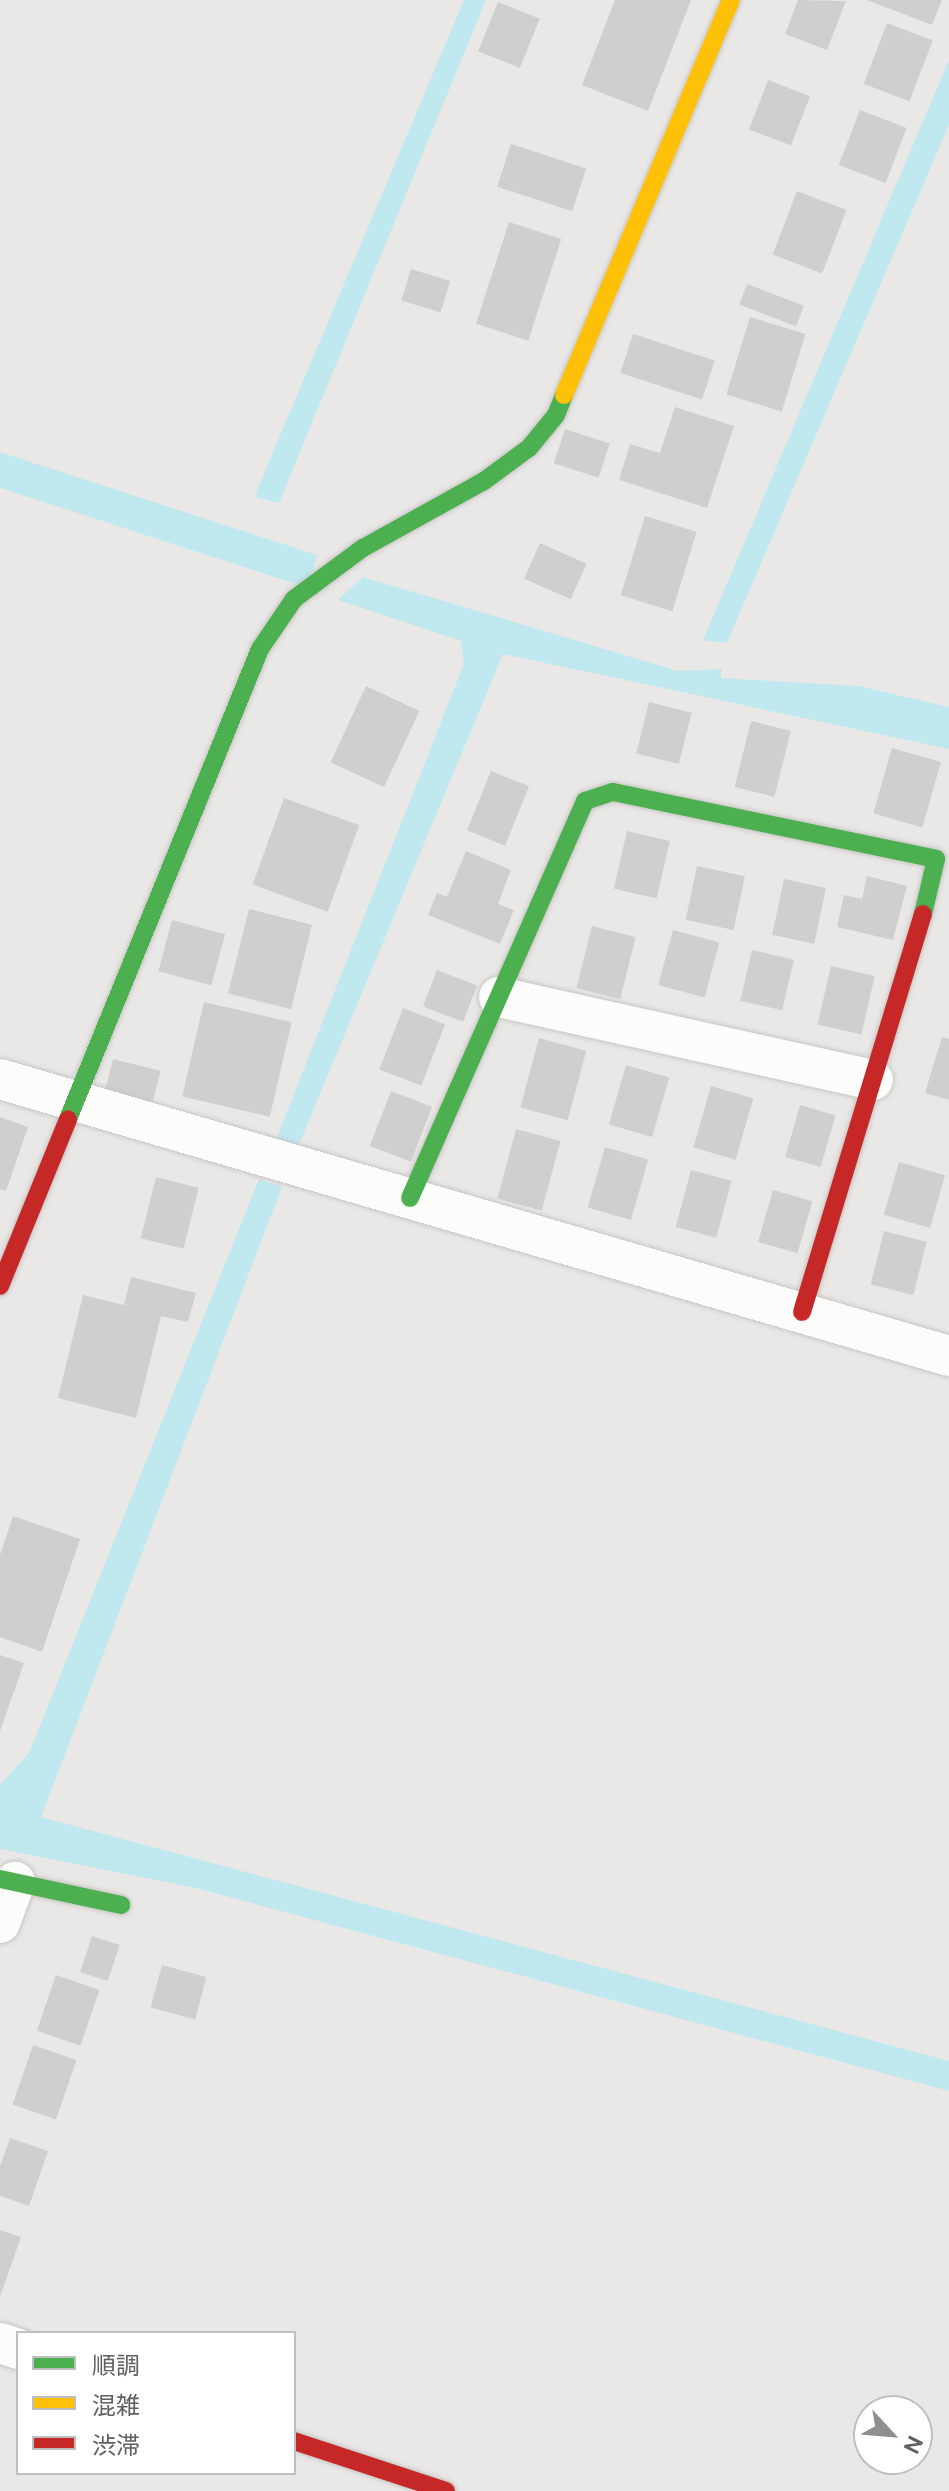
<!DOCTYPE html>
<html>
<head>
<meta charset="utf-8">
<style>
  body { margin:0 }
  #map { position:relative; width:949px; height:2491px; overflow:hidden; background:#eae8e6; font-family:"DM Sans","Noto Sans JP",sans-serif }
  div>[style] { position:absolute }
  .water>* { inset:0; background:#bfe9ef; transform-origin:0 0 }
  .building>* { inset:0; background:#d1cfce; transform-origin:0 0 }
  .roads { filter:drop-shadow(0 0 2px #c7c6c5) drop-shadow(0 0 2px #c7c6c5) }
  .street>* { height:40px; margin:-20px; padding:0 20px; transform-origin:20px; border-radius:20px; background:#fcfcfb }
  .fast>* { height:18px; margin:-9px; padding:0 9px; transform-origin:9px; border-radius:9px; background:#4caf50 }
  .slow>* { height:18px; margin:-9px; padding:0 9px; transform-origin:9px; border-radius:9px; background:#ffc107 }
  .jam>* { height:18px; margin:-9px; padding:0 9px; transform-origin:9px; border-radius:9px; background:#c62828 }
  span { translate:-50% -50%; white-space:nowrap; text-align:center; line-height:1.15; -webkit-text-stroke:6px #fff; paint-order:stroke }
  .legend { position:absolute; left:16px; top:2331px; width:280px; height:144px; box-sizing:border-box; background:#fff; border:2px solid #bec0c0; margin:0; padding:10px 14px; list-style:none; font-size:24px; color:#5c6162 }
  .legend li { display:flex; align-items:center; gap:16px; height:40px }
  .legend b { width:40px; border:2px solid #bec0c0 }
  .north { position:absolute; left:853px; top:2395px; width:80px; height:80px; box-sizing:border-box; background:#fff; border:2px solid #bec0c0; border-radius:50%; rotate:116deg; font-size:22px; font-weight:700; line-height:32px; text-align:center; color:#5c6162 }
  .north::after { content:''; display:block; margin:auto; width:28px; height:36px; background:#8e9090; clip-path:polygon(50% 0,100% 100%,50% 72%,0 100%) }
</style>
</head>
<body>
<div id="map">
  <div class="water">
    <div style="clip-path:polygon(464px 0,486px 0,279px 503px,254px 497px)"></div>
    <div style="clip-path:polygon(949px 60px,949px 125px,727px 643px,703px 640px)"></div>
    <div style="left:0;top:452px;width:334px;height:34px;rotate:18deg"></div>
    <div style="clip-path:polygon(363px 577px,678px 671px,722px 669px,721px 678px,859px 686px,949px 707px,949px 749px,503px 654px,295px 1154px,273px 1147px,464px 664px,461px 641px,338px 600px)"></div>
    <div style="clip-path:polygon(259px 1179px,282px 1187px,41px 1817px,949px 2061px,949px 2091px,196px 1888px,0 1849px,0 1785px,29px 1753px)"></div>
  </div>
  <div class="building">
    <div style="clip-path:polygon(615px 0,691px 0,648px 111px,582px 85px)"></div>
    <div style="clip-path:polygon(798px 0,846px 1px,827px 50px,785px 34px)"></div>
    <div style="clip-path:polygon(867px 0,942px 0,932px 25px)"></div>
    <div style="left:498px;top:2px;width:45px;height:53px;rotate:22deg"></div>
    <div style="left:887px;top:23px;width:49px;height:65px;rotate:21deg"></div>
    <div style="left:768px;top:80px;width:45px;height:53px;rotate:21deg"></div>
    <div style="left:860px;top:110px;width:50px;height:59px;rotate:21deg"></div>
    <div style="left:511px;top:144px;width:79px;height:45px;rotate:18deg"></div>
    <div style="left:797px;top:191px;width:53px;height:68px;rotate:21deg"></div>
    <div style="left:509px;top:222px;width:55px;height:107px;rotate:18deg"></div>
    <div style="left:411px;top:269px;width:41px;height:33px;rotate:17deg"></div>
    <div style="left:747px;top:284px;width:61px;height:22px;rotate:21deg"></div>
    <div style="left:750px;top:317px;width:58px;height:81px;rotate:17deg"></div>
    <div style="left:633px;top:334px;width:86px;height:41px;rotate:18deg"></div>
    <div style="clip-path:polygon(675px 407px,734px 426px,707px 508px,619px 480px,630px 444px,660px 453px)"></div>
    <div style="left:565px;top:429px;width:47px;height:36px;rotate:18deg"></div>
    <div style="left:645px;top:516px;width:54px;height:83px;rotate:17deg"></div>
    <div style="left:540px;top:543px;width:51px;height:39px;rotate:24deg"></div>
    <div style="left:366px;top:686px;width:59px;height:84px;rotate:25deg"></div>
    <div style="left:649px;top:702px;width:44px;height:53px;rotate:14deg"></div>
    <div style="left:751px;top:721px;width:41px;height:68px;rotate:14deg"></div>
    <div style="left:892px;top:748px;width:51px;height:68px;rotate:16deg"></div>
    <div style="left:491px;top:771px;width:41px;height:64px;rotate:22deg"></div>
    <div style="left:284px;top:798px;width:80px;height:92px;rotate:20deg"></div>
    <div style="left:627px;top:831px;width:44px;height:59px;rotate:13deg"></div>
    <div style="clip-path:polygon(466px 851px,511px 870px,498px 904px,514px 910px,500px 944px,428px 915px,437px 893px,447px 897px)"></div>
    <div style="left:697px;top:866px;width:49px;height:55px;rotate:12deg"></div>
    <div style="clip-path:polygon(867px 876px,907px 886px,893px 940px,837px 927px,844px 895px,862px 899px)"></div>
    <div style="left:784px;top:879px;width:43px;height:57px;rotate:12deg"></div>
    <div style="left:249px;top:909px;width:65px;height:87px;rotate:14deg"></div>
    <div style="left:172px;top:920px;width:55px;height:53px;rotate:15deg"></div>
    <div style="left:592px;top:926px;width:45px;height:64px;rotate:14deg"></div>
    <div style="left:673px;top:930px;width:48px;height:57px;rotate:15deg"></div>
    <div style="left:752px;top:950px;width:43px;height:52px;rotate:13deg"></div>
    <div style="left:831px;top:966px;width:45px;height:60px;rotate:13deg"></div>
    <div style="left:437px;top:970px;width:43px;height:39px;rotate:21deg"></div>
    <div style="left:204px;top:1002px;width:90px;height:97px;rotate:13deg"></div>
    <div style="left:403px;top:1008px;width:45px;height:66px;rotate:21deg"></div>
    <div style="clip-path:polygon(942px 1037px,949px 1039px,949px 1100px,925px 1093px)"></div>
    <div style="left:539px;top:1038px;width:49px;height:72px;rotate:15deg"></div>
    <div style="left:113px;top:1059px;width:49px;height:38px;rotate:14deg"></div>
    <div style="left:626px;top:1065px;width:45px;height:62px;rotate:16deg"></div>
    <div style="left:711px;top:1086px;width:44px;height:64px;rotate:16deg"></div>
    <div style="left:391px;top:1091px;width:44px;height:59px;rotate:21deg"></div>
    <div style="left:800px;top:1105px;width:37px;height:54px;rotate:16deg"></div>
    <div style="clip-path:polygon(0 1117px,28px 1127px,6px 1191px,0 1189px)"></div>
    <div style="left:516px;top:1129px;width:46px;height:72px;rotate:15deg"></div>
    <div style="left:605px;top:1147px;width:45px;height:63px;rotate:16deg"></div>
    <div style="left:899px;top:1162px;width:48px;height:55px;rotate:16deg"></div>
    <div style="left:691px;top:1170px;width:42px;height:59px;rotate:15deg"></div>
    <div style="left:156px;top:1177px;width:44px;height:63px;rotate:14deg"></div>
    <div style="left:773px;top:1190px;width:41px;height:54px;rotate:16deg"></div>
    <div style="left:884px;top:1231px;width:44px;height:55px;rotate:14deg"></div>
    <div style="clip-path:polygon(131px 1277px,196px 1293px,188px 1322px,161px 1316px,136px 1418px,58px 1398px,83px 1295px,124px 1305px)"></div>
    <div style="clip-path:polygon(13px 1516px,80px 1539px,42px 1652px,0 1637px,0 1555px)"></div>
    <div style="clip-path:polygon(0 1655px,24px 1663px,0 1731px)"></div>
    <div style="left:92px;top:1936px;width:29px;height:38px;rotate:18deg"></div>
    <div style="left:162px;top:1965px;width:46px;height:44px;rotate:15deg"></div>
    <div style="left:56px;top:1975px;width:46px;height:59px;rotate:19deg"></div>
    <div style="left:33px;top:2045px;width:46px;height:63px;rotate:19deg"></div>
    <div style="clip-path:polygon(10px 2138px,48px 2151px,29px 2206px,0 2196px,0 2166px)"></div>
    <div style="clip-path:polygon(0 2230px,21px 2237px,0 2297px)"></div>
  </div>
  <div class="roads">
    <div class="street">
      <div style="left:499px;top:997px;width:383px;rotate:12.5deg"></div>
      <div style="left:0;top:1079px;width:989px;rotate:16.27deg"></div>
      <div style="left:0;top:1923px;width:44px;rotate:-69.9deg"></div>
      <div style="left:0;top:2343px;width:19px;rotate:18deg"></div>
    </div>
    <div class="fast">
      <div style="left:68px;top:1119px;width:508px;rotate:-67.78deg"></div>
      <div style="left:260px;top:649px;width:60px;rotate:-55.8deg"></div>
      <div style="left:294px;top:599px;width:86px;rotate:-36.5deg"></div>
      <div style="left:363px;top:548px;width:138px;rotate:-29deg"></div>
      <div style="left:484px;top:481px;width:56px;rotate:-36.3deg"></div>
      <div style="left:529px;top:448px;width:43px;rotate:-50.7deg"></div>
      <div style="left:556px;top:415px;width:22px;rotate:-68deg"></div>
      <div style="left:410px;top:1198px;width:434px;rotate:-66.2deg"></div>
      <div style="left:585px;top:801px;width:29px;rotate:-18deg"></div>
      <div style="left:613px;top:792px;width:330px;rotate:11.7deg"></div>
      <div style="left:936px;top:859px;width:57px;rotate:103.3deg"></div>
      <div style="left:0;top:1879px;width:124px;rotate:12.1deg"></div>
    </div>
    <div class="slow">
      <div style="left:564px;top:395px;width:429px;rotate:-67.1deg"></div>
    </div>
    <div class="jam">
      <div style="left:0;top:1286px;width:180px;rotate:-67.8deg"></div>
      <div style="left:802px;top:1312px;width:416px;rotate:-73.1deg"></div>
      <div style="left:294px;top:2441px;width:160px;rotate:18.2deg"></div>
    </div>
  </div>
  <ul class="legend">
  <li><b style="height:10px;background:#4caf50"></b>順調</li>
  <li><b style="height:10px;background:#ffc107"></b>混雑</li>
  <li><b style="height:10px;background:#c62828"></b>渋滞</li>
  </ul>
  <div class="north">N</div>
</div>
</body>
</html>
